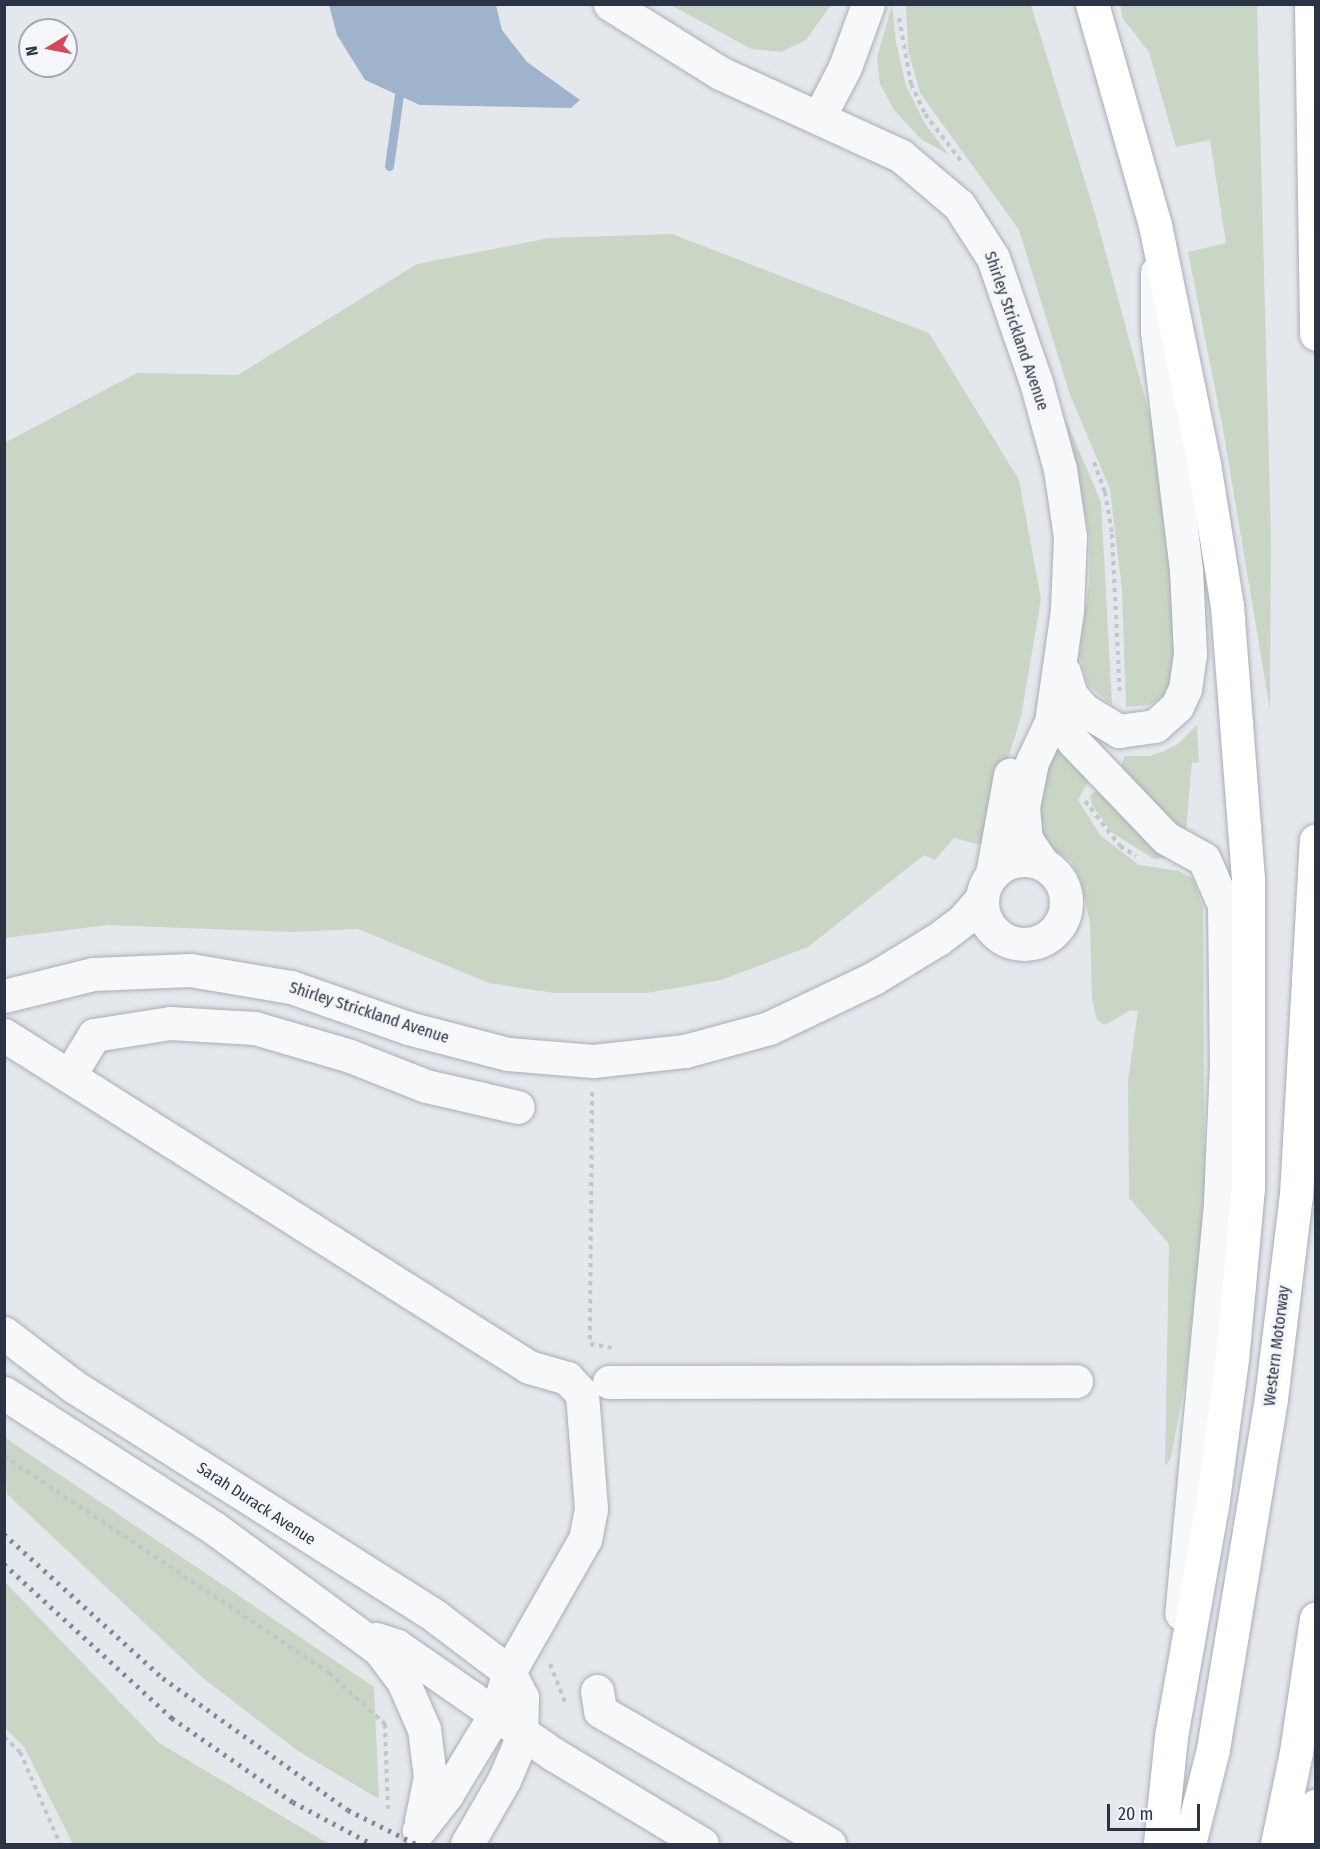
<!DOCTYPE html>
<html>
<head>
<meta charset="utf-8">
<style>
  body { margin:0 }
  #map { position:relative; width:1320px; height:1849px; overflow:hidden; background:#e4e7ec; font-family:"Fira Sans Condensed",sans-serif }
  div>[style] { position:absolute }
  .green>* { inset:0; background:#c9d6c5 }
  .water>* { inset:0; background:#9fb4cc }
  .stream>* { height:9px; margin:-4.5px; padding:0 4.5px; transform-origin:4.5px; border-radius:4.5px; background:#9fb4cc }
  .path>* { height:4px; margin-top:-2px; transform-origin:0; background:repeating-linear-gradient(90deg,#c2c5cb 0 4.5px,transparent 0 9px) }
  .roads { filter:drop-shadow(0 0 2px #a9aeb7) drop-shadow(0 0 2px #a9aeb7) }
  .minor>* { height:33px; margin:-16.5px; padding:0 16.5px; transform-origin:16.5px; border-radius:16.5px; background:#f7f8fa }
  .minor>.ring { margin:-16.5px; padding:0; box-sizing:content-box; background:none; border:33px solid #f7f8fa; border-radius:50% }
  .highway>* { height:33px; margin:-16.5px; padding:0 16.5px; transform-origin:16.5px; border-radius:16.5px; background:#fff }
  .rail>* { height:4.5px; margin-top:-2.25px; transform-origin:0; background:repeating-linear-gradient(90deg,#7d8696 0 3px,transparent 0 9px) }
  span { translate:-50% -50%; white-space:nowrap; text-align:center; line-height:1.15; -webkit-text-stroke:6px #f4f6f9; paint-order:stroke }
  .street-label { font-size:16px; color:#2b3445 }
  .frame { position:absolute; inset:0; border:6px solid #2b3445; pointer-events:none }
  .north { position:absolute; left:18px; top:18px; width:60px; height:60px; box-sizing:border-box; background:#f4f6f9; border:2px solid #a4a8b1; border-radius:50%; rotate:260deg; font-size:16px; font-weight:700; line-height:24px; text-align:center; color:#2b3445 }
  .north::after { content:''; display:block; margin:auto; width:21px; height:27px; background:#d1495b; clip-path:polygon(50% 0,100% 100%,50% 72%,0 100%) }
  .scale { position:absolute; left:1107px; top:1804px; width:93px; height:27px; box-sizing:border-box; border:3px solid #2b3445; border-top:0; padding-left:8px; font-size:18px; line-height:21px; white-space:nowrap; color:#2b3445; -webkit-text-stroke:4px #f4f6f9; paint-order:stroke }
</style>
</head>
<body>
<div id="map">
  <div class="green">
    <div style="clip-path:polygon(671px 5px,831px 5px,806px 40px,781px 52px,751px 49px)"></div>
    <div style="clip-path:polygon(892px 5px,896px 42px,906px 86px,925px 124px,949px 155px,921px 139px,894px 110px,880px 84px,877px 57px)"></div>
    <div style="clip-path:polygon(906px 5px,1031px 5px,1096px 217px,1151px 420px,1169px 524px,1177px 637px,1169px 692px,1150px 705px,1126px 707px,1122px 590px,1110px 489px,1070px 395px,1019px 230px,920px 93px,908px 50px)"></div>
    <div style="clip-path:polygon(1120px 5px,1257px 5px,1271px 539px,1270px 710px,1223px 429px,1188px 252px,1226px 243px,1210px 140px,1176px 147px,1149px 52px,1123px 19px)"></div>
    <div style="clip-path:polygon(672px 234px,929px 333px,1019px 480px,1041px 599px,1021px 717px,981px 845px,954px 838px,935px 860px,924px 855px,808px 947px,721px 980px,647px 993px,554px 993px,489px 983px,358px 929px,292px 932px,108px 925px,5px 938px,4px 443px,137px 373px,238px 375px,417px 264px,549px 238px)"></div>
    <div style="clip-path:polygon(1066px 420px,1101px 502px,1112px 705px,1089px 686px,1079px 656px,1089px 584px,1090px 537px)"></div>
    <div style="clip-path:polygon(1197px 725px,1199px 762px,1192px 763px,1186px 829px,1170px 826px,1118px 773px,1125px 756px,1149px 756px,1164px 751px,1178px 744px)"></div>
    <div style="clip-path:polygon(1061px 743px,1090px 778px,1078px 800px,1100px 835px,1139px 865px,1179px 871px,1193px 879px,1203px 907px,1205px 1200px,1185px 1382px,1171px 1458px,1165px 1466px,1169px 1244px,1129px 1198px,1128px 1080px,1138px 1011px,1131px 1010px,1105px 1025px,1097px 1020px,1092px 999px,1090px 923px,1081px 881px,1071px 861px,1044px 845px,1034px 818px,1051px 749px)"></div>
    <div style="clip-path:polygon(1098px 790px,1164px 852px,1165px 858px,1154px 859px,1111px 832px,1092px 805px,1090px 795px)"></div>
    <div style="clip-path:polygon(4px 1437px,374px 1687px,379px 1799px,298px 1751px,203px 1678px,7px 1494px)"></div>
    <div style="clip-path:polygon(4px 1581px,159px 1743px,329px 1844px,73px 1844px,24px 1747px,5px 1728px)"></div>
  </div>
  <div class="water">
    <div style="clip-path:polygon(329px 5px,496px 5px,502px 30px,527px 62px,580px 100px,571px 108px,420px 105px,365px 80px,337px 35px)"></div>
  </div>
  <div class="stream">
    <div style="left:389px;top:166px;width:72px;rotate:-82deg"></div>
  </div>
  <div class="path">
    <div style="left:899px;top:18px;width:67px;rotate:79.7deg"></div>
    <div style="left:911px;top:84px;width:33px;rotate:65deg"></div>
    <div style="left:925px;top:114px;width:59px;rotate:52.5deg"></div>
    <div style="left:1094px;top:462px;width:32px;rotate:70deg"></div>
    <div style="left:1105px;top:492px;width:43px;rotate:80.5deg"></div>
    <div style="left:1112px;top:534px;width:161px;rotate:87.2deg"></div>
    <div style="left:1085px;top:801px;width:57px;rotate:52.1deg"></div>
    <div style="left:1120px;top:846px;width:19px;rotate:32deg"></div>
    <div style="left:592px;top:1092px;width:252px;rotate:90.5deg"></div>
    <div style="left:590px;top:1344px;width:22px;rotate:10deg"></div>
    <div style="left:4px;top:1456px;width:391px;rotate:33.7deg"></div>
    <div style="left:329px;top:1673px;width:76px;rotate:42.3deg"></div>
    <div style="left:385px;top:1724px;width:86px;rotate:88deg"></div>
    <div style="left:550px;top:1664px;width:41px;rotate:68.5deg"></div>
    <div style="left:4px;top:1737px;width:22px;rotate:43deg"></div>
    <div style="left:20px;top:1752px;width:100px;rotate:66.5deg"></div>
  </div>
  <div class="roads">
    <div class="minor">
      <div style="left:610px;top:4px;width:130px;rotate:32.1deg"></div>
      <div style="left:720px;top:73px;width:199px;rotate:24.6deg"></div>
      <div style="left:901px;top:156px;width:76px;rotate:40.2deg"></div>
      <div style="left:959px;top:205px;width:63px;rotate:57.3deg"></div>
      <div style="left:993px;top:258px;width:131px;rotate:70.9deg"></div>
      <div style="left:1036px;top:382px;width:90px;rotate:74.6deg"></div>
      <div style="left:1060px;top:469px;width:69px;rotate:81.6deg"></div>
      <div style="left:1070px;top:537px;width:73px;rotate:92.4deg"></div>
      <div style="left:1067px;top:610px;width:113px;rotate:98.1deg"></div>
      <div style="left:1051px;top:722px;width:44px;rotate:115.4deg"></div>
      <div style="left:1032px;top:762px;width:46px;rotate:101.3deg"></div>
      <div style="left:1023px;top:807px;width:32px;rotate:85deg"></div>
      <div style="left:1026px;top:839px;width:30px;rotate:56deg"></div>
      <div style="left:819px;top:117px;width:56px;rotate:-62.5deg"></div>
      <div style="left:845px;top:67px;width:67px;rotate:-69.9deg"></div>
      <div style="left:1064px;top:672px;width:24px;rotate:73deg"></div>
      <div style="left:1071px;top:695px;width:20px;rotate:49deg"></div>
      <div style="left:1084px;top:710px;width:41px;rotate:31deg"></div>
      <div style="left:1119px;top:731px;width:36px;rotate:-8deg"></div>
      <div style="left:1155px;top:726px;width:30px;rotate:-42deg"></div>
      <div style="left:1177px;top:706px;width:19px;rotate:-65deg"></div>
      <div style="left:1185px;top:689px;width:35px;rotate:-82deg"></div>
      <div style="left:1190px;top:654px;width:84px;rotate:-92.7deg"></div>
      <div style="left:1186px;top:570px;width:241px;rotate:-96.9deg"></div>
      <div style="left:1157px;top:331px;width:59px;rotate:-90deg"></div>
      <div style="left:1057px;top:683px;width:30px;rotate:82deg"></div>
      <div style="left:1061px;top:713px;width:30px;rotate:67deg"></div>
      <div style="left:1073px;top:741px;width:134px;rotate:46.2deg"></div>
      <div style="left:1166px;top:838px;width:43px;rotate:28.9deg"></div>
      <div style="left:1204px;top:859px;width:50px;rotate:66.5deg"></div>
      <div style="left:1224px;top:905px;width:160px;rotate:89.3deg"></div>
      <div style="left:1226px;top:1065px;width:139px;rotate:92.5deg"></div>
      <div style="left:1220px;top:1204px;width:411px;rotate:95.4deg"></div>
      <div class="ring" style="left:982px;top:860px;width:51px;height:51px"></div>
      <div style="left:992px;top:874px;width:101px;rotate:-79.7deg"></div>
      <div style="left:4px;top:996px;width:92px;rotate:-13.9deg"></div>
      <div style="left:93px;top:974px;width:97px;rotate:-2.4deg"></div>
      <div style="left:190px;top:970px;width:102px;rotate:9.6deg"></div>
      <div style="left:291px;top:987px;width:124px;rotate:19.3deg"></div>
      <div style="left:408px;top:1028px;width:103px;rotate:14.6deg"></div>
      <div style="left:508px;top:1054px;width:85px;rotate:4.7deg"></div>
      <div style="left:593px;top:1061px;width:93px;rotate:-6.2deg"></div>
      <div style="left:685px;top:1051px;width:87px;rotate:-15.3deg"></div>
      <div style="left:769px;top:1028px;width:116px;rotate:-25.5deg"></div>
      <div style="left:874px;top:978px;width:75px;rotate:-31.4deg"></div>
      <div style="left:938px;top:939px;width:31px;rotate:-37deg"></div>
      <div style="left:963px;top:920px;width:29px;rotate:-49deg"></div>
      <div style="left:4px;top:1035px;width:621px;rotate:32.31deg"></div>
      <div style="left:529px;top:1367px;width:40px;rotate:16deg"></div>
      <div style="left:567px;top:1378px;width:22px;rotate:47deg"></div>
      <div style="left:582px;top:1394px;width:115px;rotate:85.5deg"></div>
      <div style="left:591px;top:1509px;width:31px;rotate:101deg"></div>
      <div style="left:585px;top:1539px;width:153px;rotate:119.7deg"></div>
      <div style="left:509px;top:1672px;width:43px;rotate:107.6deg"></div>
      <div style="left:496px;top:1713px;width:95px;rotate:121.2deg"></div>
      <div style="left:447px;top:1794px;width:46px;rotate:127.9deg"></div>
      <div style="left:69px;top:1076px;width:48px;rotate:-58.6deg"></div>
      <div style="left:94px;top:1035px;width:77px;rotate:-9deg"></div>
      <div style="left:170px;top:1023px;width:85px;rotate:3.4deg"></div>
      <div style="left:255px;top:1028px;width:99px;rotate:16.4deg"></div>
      <div style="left:350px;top:1056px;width:82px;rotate:21.5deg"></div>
      <div style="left:426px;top:1086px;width:94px;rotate:12.9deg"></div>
      <div style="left:4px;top:1333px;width:87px;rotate:37.5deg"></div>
      <div style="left:73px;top:1386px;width:429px;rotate:32.4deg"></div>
      <div style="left:435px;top:1616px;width:93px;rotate:37.1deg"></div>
      <div style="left:509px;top:1672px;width:28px;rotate:63deg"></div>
      <div style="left:522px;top:1697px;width:43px;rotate:91.3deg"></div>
      <div style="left:521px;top:1740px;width:43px;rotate:113deg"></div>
      <div style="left:504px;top:1780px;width:74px;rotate:120deg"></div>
      <div style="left:609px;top:1382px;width:467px;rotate:-0.1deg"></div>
      <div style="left:4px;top:1393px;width:250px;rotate:32.7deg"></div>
      <div style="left:214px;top:1528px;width:205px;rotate:36.3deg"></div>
      <div style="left:379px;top:1649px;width:40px;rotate:53deg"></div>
      <div style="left:403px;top:1681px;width:52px;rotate:66.4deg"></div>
      <div style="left:424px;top:1729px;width:48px;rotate:82.9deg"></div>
      <div style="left:430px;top:1777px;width:45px;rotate:101.6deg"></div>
      <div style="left:376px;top:1639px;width:22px;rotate:18deg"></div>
      <div style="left:397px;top:1646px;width:190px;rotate:34.7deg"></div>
      <div style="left:553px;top:1754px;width:174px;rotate:31.1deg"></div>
      <div style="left:597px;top:1691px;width:20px;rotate:81deg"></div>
      <div style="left:600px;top:1711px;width:265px;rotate:30.1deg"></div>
    </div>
    <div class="highway">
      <div style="left:1092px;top:4px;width:230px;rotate:74.1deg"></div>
      <div style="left:1155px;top:225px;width:244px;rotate:78.4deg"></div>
      <div style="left:1204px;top:464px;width:144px;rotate:80.8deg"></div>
      <div style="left:1227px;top:606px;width:273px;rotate:85.6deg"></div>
      <div style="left:1248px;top:878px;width:310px;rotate:90deg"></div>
      <div style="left:1248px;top:1188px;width:172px;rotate:95.3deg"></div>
      <div style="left:1232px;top:1359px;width:148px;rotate:97.7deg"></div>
      <div style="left:1212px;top:1506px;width:235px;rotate:100.1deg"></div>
      <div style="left:1171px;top:1737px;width:108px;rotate:95.9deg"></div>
      <div style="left:1311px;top:4px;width:330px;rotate:89.1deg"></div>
      <div style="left:1189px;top:1844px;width:98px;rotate:-75.8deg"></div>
      <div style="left:1213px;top:1749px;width:356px;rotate:-80.6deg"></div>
      <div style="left:1271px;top:1398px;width:205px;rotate:-83deg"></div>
      <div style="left:1296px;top:1195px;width:355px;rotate:-86.8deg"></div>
      <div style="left:1277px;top:1844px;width:94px;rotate:-78.3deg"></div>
      <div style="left:1296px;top:1752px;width:135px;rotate:-81.5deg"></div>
      <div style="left:1309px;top:1844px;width:39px;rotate:-80deg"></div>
    </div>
  </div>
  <div class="rail">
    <div style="left:4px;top:1534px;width:215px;rotate:42.2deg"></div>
    <div style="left:163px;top:1678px;width:227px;rotate:35.5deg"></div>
    <div style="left:348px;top:1810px;width:76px;rotate:26.6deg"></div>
    <div style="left:4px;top:1564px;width:228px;rotate:42.5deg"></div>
    <div style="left:172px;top:1718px;width:147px;rotate:34.8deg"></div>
    <div style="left:293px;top:1802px;width:89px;rotate:28deg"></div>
  </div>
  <div class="street-label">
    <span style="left:1016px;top:331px;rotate:71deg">Shirley Strickland Avenue</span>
    <span style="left:369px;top:1013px;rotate:18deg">Shirley Strickland Avenue</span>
    <span style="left:1277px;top:1346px;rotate:-83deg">Western Motorway</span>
    <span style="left:256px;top:1504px;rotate:33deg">Sarah Durack Avenue</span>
  </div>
  <div class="frame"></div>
  <div class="north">N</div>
  <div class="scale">20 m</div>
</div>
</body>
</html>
